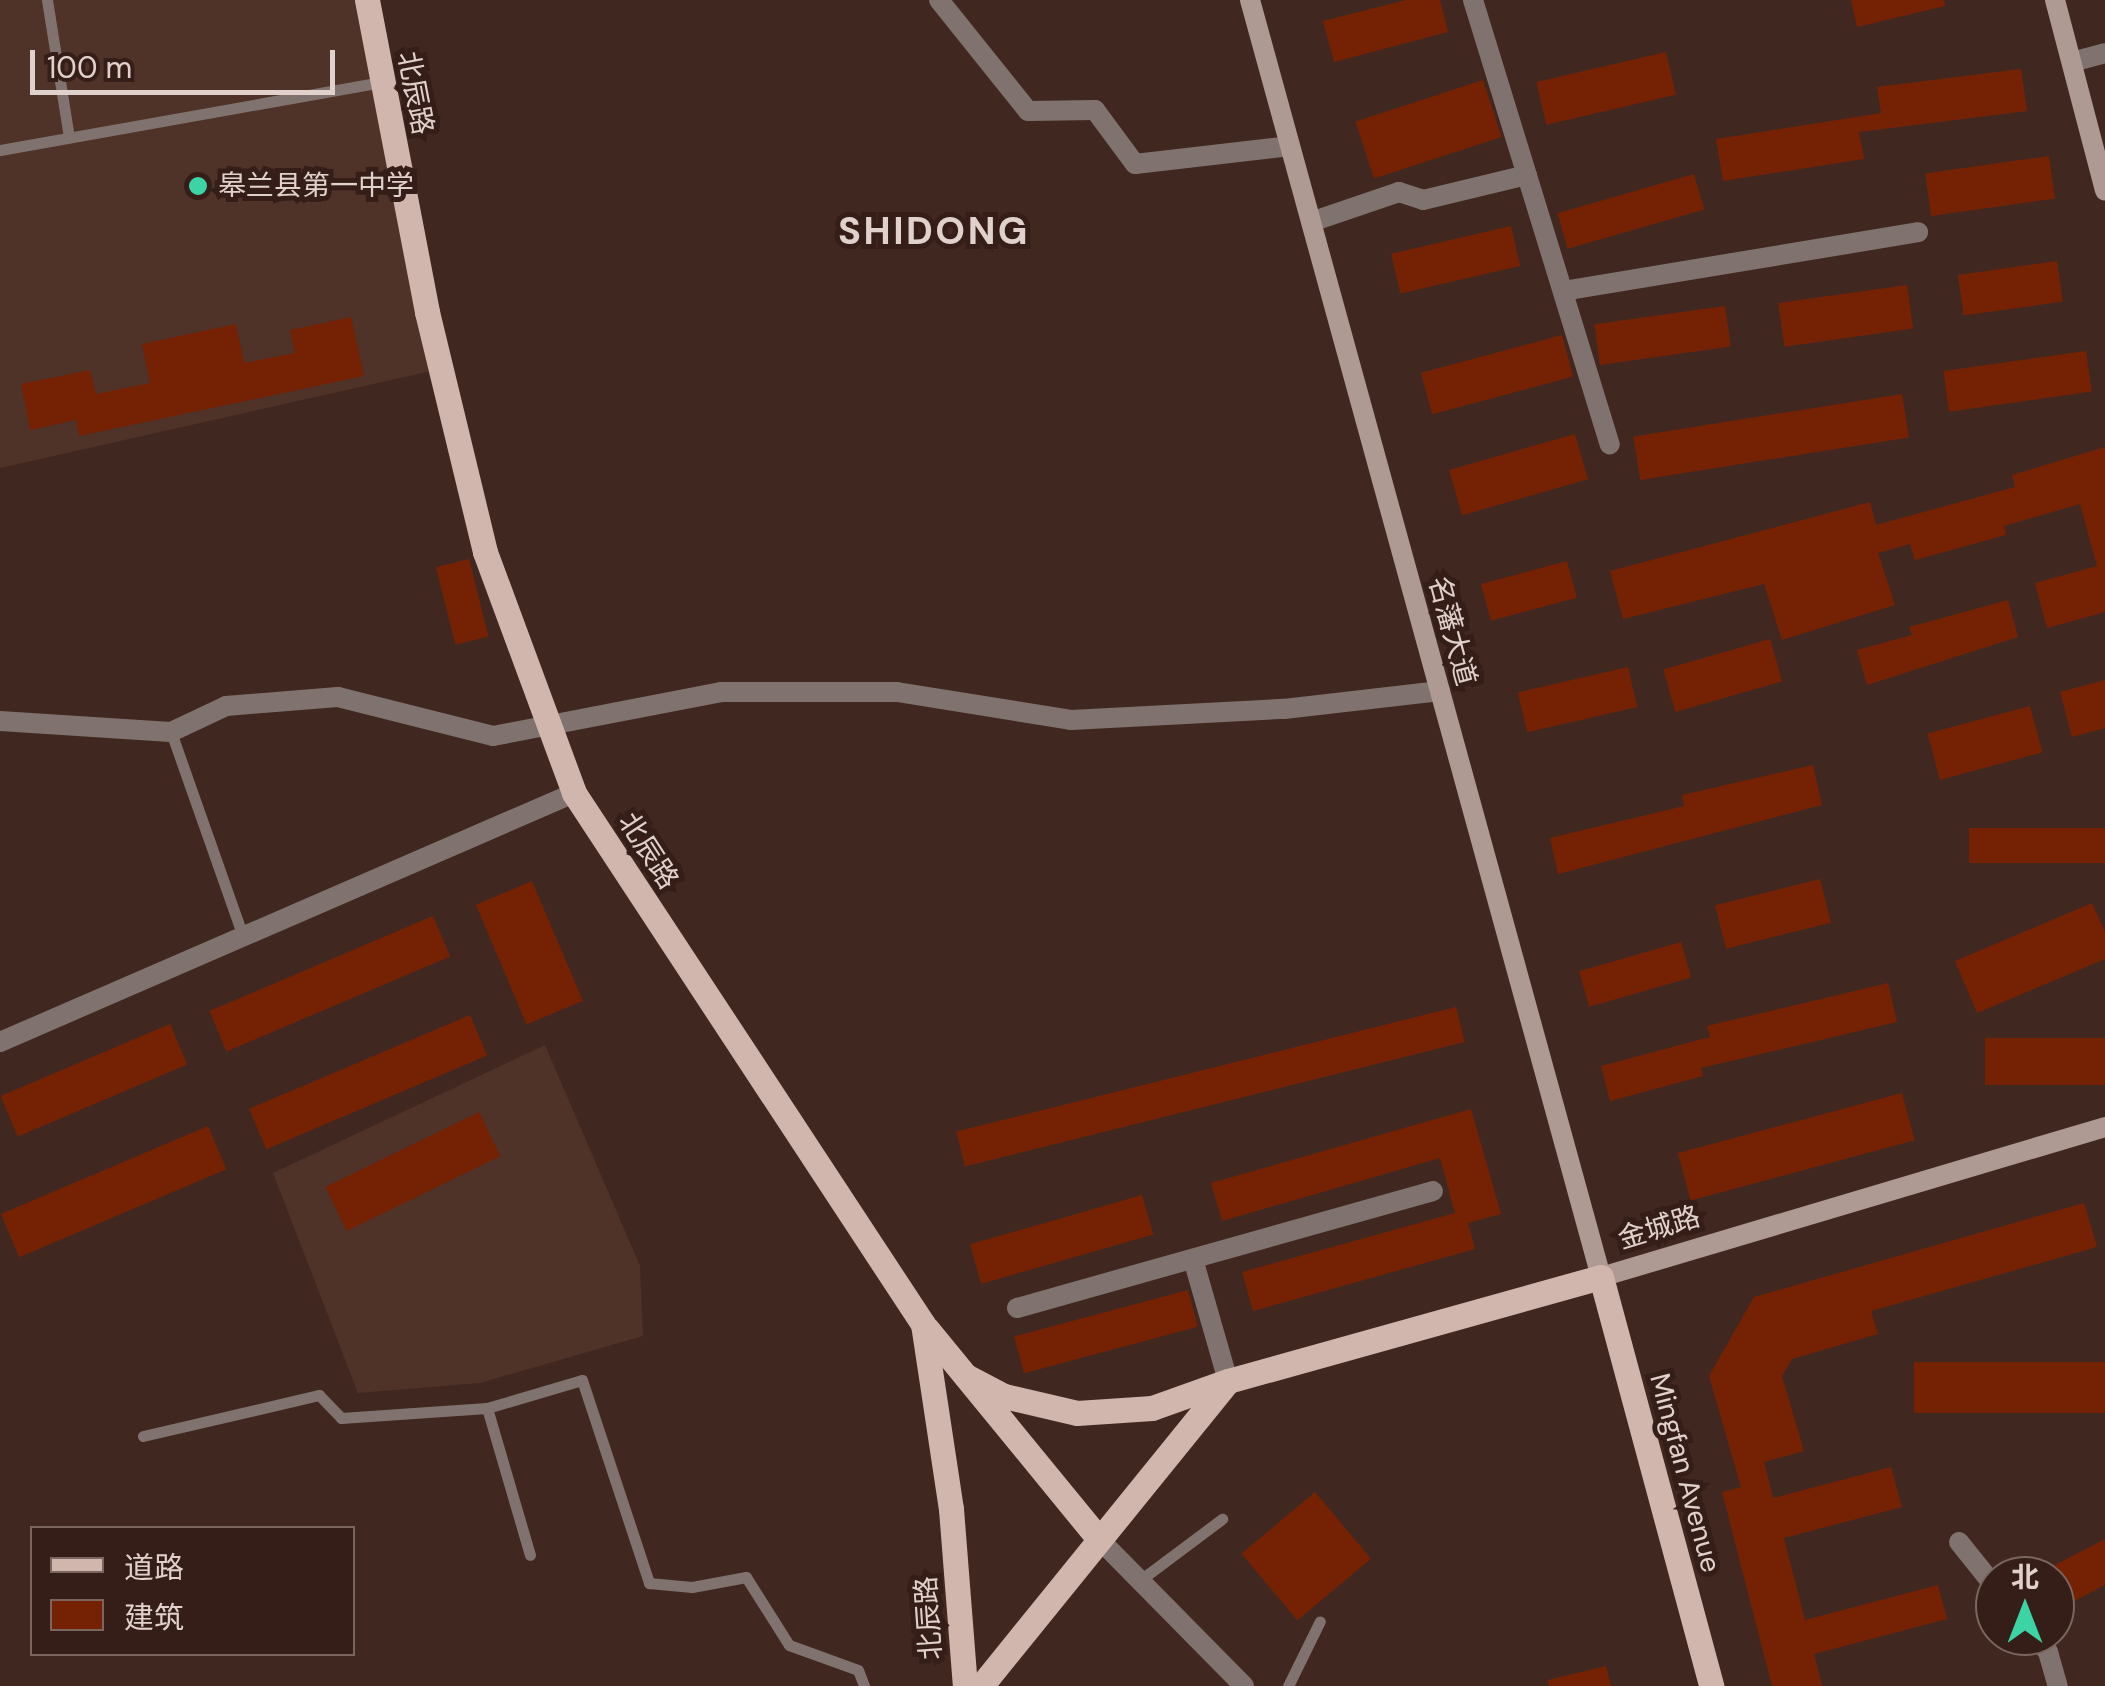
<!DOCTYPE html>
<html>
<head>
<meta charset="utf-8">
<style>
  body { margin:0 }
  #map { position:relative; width:2105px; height:1686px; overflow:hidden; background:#402820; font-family:"DM Sans","Noto Sans SC",sans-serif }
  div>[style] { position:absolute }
  .built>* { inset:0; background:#4f3228 }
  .building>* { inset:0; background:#752204; transform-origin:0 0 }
  .service>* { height:11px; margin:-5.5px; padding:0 5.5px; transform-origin:5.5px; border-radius:5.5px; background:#80736f }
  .minor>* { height:20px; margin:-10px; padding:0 10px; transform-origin:10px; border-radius:10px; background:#80736f }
  .secondary>* { height:20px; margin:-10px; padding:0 10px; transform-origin:10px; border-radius:10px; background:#ae9993 }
  .primary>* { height:25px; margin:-12.5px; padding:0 12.5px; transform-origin:12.5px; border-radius:12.5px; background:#d1b6ae }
  .dots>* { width:28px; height:28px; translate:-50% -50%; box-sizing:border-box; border:5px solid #351e17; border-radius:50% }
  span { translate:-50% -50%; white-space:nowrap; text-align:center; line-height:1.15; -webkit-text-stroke:10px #351e17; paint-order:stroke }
  .street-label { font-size:28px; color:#e1d1cc }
  .poi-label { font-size:28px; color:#e1d1cc }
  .left { translate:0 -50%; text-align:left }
  .district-label { font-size:38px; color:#e1d1cc; font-weight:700; letter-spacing:2.5px }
  .legend { position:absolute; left:30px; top:1526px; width:325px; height:130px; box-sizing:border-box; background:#351e17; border:2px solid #7a665f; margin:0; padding:12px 18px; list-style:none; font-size:30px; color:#e1d1cc }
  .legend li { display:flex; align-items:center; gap:20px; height:50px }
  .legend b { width:50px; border:2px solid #7a665f }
  .north { position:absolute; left:1975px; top:1556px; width:100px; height:100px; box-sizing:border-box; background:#351e17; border:2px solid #7a665f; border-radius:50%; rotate:0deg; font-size:28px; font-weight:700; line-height:40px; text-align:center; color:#e1d1cc }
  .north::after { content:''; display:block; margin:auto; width:35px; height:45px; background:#3cd4a4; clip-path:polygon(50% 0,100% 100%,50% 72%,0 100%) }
  .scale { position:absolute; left:30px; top:50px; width:305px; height:45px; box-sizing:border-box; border:5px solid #e1d1cc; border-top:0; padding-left:12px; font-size:30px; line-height:35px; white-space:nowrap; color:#e1d1cc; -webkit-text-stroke:8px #351e17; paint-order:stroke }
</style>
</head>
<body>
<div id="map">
  <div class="built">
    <div style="clip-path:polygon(0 0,362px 0,431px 371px,0 468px)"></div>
    <div style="clip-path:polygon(545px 1045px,640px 1266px,643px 1336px,480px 1383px,358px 1393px,273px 1173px)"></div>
  </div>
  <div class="building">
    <div style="clip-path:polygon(1406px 0,1440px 0,1448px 32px,1334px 62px,1323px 21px)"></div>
    <div style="clip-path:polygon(1851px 0,1944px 0,1945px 6px,1857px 27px)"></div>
    <div style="left:1666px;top:52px;width:44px;height:133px;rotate:77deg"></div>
    <div style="clip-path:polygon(2021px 69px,2027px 111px,1859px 132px,1864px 159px,1723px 181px,1716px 139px,1881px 113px,1877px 87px)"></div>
    <div style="left:1483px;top:80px;width:60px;height:134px;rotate:72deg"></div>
    <div style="left:2049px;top:156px;width:43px;height:125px;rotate:82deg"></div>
    <div style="left:1694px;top:174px;width:37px;height:142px;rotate:74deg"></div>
    <div style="left:1511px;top:226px;width:41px;height:123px;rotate:77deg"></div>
    <div style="left:2057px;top:261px;width:41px;height:100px;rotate:82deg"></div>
    <div style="left:1907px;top:285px;width:44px;height:130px;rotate:82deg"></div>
    <div style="left:1725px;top:306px;width:41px;height:132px;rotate:82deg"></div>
    <div style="clip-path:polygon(351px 317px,364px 376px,79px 436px,76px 420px,30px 430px,21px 384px,90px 370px,96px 394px,150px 383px,142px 344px,236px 324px,244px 363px,295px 353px,290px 330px)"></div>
    <div style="left:1562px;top:335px;width:43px;height:146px;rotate:75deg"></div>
    <div style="left:2086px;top:351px;width:41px;height:144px;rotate:82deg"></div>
    <div style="left:1902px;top:394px;width:44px;height:272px;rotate:81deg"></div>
    <div style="left:1575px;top:434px;width:47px;height:131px;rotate:74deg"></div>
    <div style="clip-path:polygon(2105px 447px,2105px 612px,2047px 628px,2035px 583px,2097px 566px,2080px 504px,2004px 526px,2006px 535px,1915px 560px,1910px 544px,1878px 553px,1895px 605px,1782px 640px,1764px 584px,1623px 619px,1610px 571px,1870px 502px,1876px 525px,2015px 487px,2012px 475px)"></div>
    <div style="left:469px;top:559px;width:80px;height:34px;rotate:76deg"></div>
    <div style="left:1567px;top:561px;width:38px;height:89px;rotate:75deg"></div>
    <div style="clip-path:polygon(2008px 600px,2018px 637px,1867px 685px,1857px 650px,1912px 635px,1909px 627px)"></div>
    <div style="left:1770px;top:639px;width:44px;height:111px;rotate:74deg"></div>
    <div style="left:1628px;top:667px;width:41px;height:113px;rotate:77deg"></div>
    <div style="clip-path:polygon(2105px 680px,2105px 728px,2072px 737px,2060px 692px)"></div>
    <div style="left:2030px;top:706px;width:48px;height:106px;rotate:75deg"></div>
    <div style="clip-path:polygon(1813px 765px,1822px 805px,1558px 874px,1550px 838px,1684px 806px,1682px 795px)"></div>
    <div style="left:2105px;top:828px;width:35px;height:136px;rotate:90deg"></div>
    <div style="left:1820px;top:879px;width:45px;height:108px;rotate:76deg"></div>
    <div style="left:532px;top:881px;width:130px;height:61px;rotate:67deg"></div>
    <div style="clip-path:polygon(2092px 903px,2105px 932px,2105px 959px,1977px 1013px,1955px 961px)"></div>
    <div style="left:433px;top:916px;width:44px;height:243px;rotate:67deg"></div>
    <div style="left:1681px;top:942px;width:37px;height:106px;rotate:74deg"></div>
    <div style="clip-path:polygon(1888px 983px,1897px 1022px,1701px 1068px,1703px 1076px,1610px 1101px,1601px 1066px,1710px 1037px,1707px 1026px)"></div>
    <div style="left:1456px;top:1007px;width:36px;height:515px;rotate:76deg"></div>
    <div style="left:470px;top:1015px;width:44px;height:240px;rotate:67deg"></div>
    <div style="left:170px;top:1024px;width:44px;height:184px;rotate:67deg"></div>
    <div style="left:2105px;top:1038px;width:47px;height:120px;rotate:90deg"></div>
    <div style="left:1902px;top:1093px;width:49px;height:232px;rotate:75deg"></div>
    <div style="clip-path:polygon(1471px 1109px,1501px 1214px,1468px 1223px,1475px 1249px,1253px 1311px,1242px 1272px,1455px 1213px,1440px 1158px,1222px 1221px,1211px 1183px)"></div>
    <div style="left:479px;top:1112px;width:49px;height:171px;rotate:64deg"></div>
    <div style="left:208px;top:1126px;width:47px;height:225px;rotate:67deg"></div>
    <div style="left:1142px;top:1195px;width:41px;height:179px;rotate:74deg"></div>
    <div style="clip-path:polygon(2084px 1203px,2097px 1247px,1871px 1311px,1878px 1334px,1792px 1359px,1782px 1376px,1804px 1451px,1764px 1462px,1773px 1498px,1891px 1467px,1902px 1507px,1784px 1538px,1805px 1620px,1938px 1585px,1947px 1619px,1814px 1654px,1822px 1686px,1772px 1686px,1722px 1492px,1741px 1487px,1709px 1376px,1754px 1297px)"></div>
    <div style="left:1188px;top:1290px;width:38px;height:180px;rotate:75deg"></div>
    <div style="left:2105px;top:1362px;width:51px;height:191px;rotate:90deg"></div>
    <div style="left:1315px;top:1492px;width:87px;height:96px;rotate:50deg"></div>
    <div style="clip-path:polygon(2105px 1539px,2105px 1585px,2055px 1611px,2055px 1565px)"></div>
    <div style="clip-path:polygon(1606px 1666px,1611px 1686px,1549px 1686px,1548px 1680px)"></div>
  </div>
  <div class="service">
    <div style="left:47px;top:0;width:139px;rotate:80.9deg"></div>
    <div style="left:0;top:150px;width:389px;rotate:-10.1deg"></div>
    <div style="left:171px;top:732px;width:217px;rotate:70.6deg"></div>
    <div style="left:487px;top:1408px;width:153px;rotate:73.7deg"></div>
    <div style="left:143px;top:1436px;width:181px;rotate:-13.1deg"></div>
    <div style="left:319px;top:1395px;width:32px;rotate:46deg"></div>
    <div style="left:341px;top:1418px;width:146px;rotate:-3.9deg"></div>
    <div style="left:487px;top:1408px;width:99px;rotate:-16.4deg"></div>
    <div style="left:582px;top:1380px;width:214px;rotate:71.7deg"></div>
    <div style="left:649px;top:1583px;width:43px;rotate:5.3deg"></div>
    <div style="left:692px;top:1587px;width:55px;rotate:-10.5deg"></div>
    <div style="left:746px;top:1577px;width:80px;rotate:57.7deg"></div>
    <div style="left:789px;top:1645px;width:73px;rotate:19.9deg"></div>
    <div style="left:858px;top:1670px;width:17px;rotate:69deg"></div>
    <div style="left:1139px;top:1581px;width:104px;rotate:-36.8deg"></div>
    <div style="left:1288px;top:1686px;width:72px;rotate:-63.8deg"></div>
  </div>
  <div class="minor">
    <div style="left:939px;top:0;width:142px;rotate:51.3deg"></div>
    <div style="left:1028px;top:111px;width:67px;rotate:-0.9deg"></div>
    <div style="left:1095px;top:110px;width:67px;rotate:53.5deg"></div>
    <div style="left:1135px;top:164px;width:156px;rotate:-6.6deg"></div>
    <div style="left:1473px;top:0;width:465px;rotate:72.9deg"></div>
    <div style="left:2072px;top:62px;width:34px;rotate:-15deg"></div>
    <div style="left:1311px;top:222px;width:93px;rotate:-18.8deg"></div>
    <div style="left:1399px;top:192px;width:25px;rotate:18deg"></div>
    <div style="left:1423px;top:200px;width:107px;rotate:-13.5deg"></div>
    <div style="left:1563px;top:291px;width:360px;rotate:-9.4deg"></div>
    <div style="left:0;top:721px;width:171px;rotate:3.7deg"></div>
    <div style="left:171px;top:732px;width:61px;rotate:-25.3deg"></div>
    <div style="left:226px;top:706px;width:112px;rotate:-4.6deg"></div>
    <div style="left:338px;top:697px;width:160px;rotate:14.1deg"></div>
    <div style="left:493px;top:736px;width:232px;rotate:-10.9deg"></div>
    <div style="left:721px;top:692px;width:176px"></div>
    <div style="left:897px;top:692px;width:176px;rotate:9.1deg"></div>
    <div style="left:1071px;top:720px;width:213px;rotate:-3deg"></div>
    <div style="left:1284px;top:709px;width:157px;rotate:-6.6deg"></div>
    <div style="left:0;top:1042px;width:626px;rotate:-23.45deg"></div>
    <div style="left:1193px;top:1259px;width:127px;rotate:74deg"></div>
    <div style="left:1017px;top:1308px;width:432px;rotate:-15.7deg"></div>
    <div style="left:1098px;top:1538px;width:208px;rotate:45.4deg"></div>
    <div style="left:1959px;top:1542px;width:58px;rotate:51.3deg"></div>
    <div style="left:2035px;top:1636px;width:21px;rotate:51deg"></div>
    <div style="left:2048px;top:1652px;width:35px;rotate:74deg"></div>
  </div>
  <div class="secondary">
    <div style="left:1250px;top:0;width:1324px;rotate:74.63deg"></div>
    <div style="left:1601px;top:1277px;width:526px;rotate:-16.57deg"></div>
    <div style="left:2055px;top:0;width:197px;rotate:75.3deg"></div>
  </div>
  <div class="primary">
    <div style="left:367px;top:0;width:318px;rotate:79.1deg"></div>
    <div style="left:427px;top:312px;width:247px;rotate:76.4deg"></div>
    <div style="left:485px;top:552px;width:257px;rotate:69.7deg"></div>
    <div style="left:574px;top:793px;width:635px;rotate:56.69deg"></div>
    <div style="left:923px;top:1324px;width:187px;rotate:81.4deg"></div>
    <div style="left:951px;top:1509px;width:178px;rotate:85.5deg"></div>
    <div style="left:927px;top:1329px;width:270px;rotate:50.7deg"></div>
    <div style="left:966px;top:1376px;width:43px;rotate:27.8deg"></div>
    <div style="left:1004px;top:1396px;width:75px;rotate:13.1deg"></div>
    <div style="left:1077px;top:1413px;width:75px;rotate:-3.8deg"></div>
    <div style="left:1152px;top:1408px;width:81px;rotate:-19.6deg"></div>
    <div style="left:1228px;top:1381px;width:387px;rotate:-15.6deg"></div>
    <div style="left:1601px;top:1277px;width:424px;rotate:74.9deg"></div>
    <div style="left:981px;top:1686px;width:392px;rotate:-51deg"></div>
  </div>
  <div class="dots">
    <div style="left:198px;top:186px;background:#3cd4a4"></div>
  </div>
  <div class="street-label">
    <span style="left:415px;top:93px;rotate:79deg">北辰路</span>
    <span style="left:1452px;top:631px;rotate:75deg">名藩大道</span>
    <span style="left:648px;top:851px;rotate:57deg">北辰路</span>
    <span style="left:1659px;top:1228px;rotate:-17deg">金城路</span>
    <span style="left:1685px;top:1473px;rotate:75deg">Mingfan Avenue</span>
    <span style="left:929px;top:1618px;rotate:-94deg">北辰路</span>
  </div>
  <div class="poi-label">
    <span class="left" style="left:218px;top:186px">皋兰县第一中学</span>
  </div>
  <div class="district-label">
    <span style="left:934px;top:232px">SHIDONG</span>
  </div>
  <ul class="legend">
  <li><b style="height:12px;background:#d1b6ae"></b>道路</li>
  <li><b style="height:28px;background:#752204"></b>建筑</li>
  </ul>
  <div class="north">北</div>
  <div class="scale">100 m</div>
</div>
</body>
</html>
